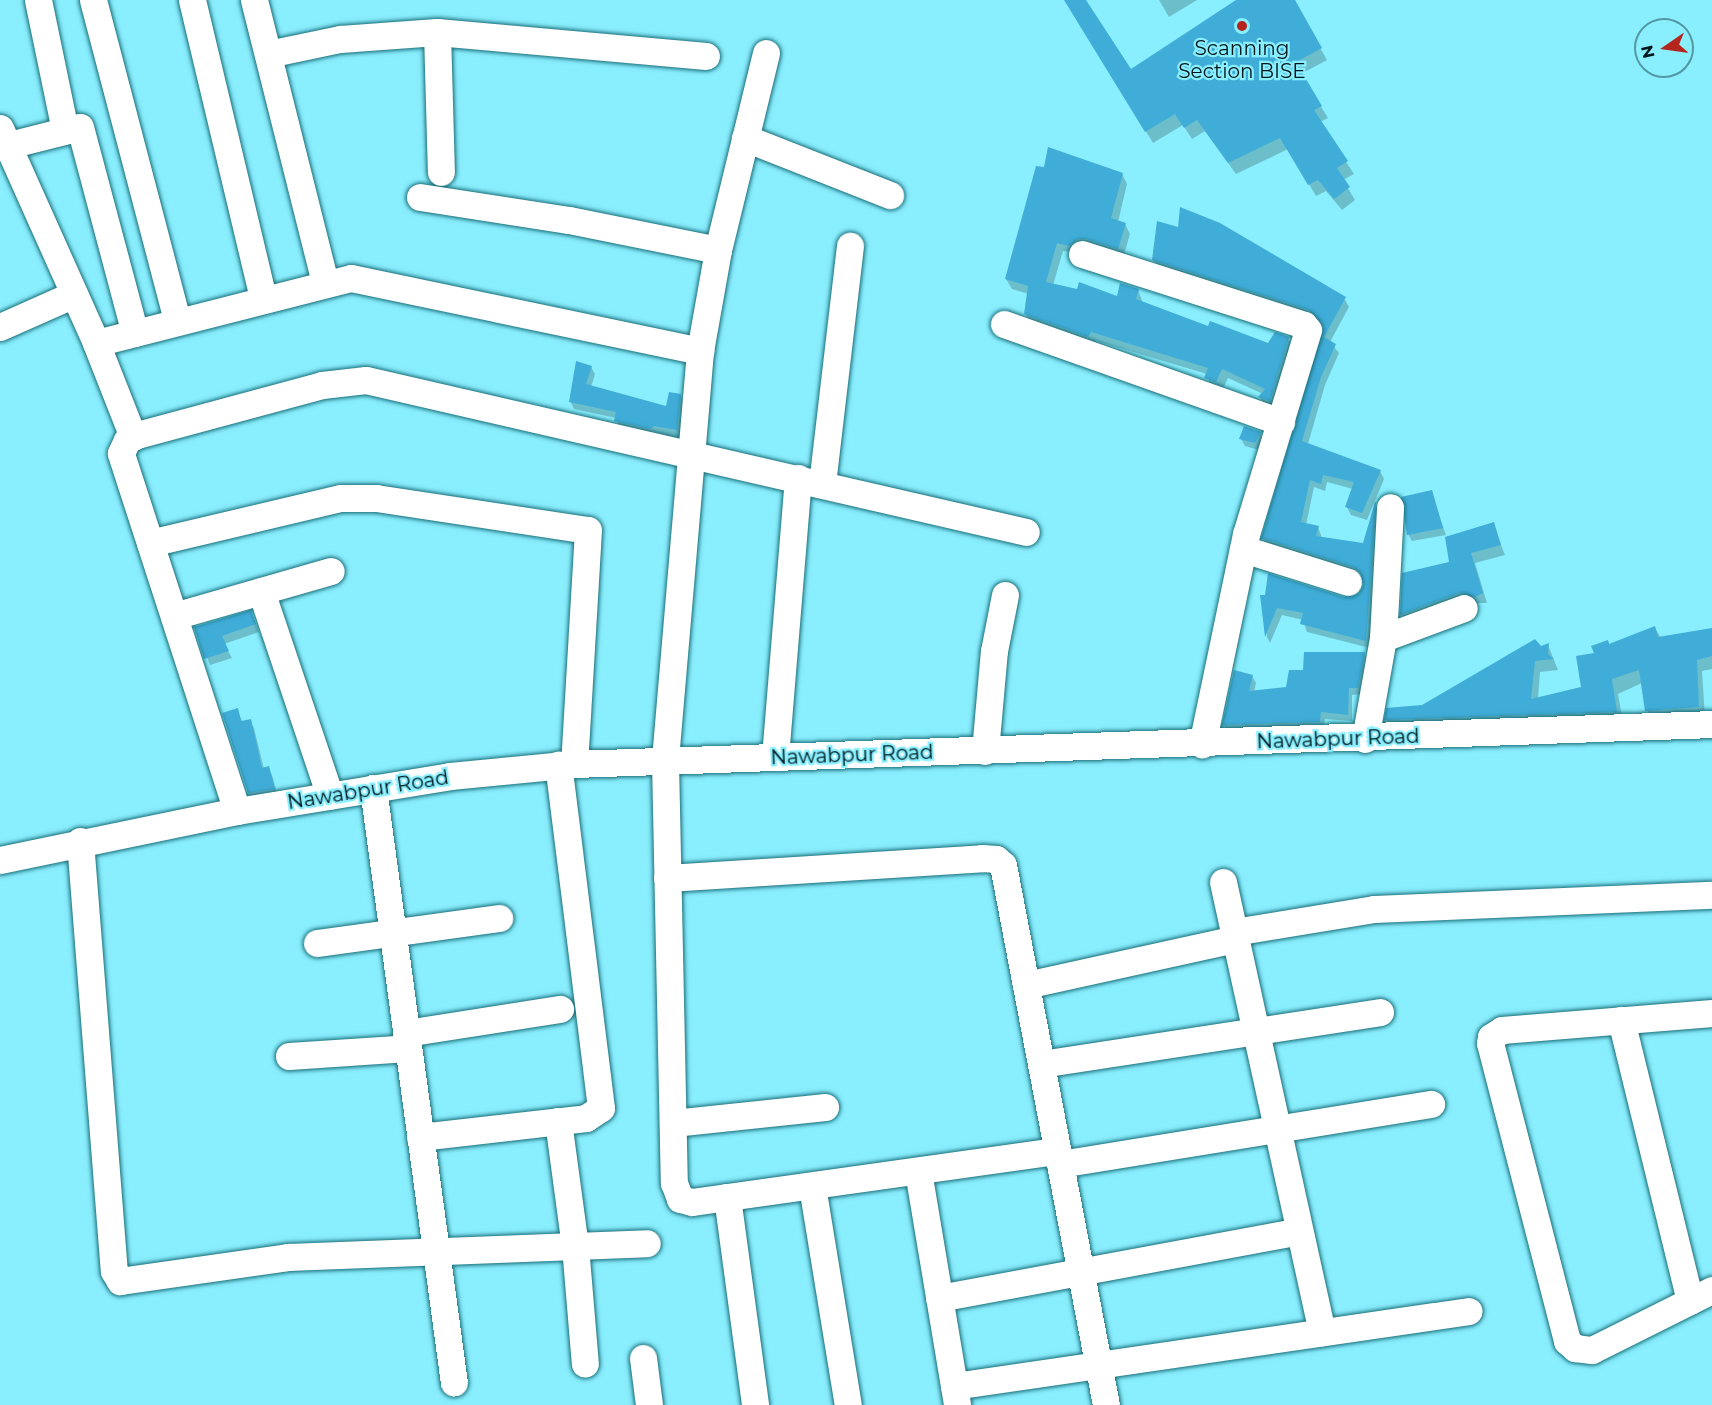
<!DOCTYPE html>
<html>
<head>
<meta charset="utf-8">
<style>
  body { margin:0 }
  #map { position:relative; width:1712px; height:1405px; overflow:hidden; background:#89eefe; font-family:Montserrat,sans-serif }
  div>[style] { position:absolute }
  .shadow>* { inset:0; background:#0003 }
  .building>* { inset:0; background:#40add9 }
  .roads { filter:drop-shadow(0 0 2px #1a6e79) drop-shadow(0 0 2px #1a6e79) }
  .minor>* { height:27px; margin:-13.5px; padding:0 13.5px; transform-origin:13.5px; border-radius:13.5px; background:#fff }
  .dots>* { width:16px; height:16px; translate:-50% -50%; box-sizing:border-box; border:3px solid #89eefe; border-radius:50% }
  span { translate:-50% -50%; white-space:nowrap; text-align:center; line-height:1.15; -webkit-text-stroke:4.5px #89eefe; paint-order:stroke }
  .poi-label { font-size:20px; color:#02171a }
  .street-label { font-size:20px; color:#02171a }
  .north { position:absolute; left:1634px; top:18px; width:60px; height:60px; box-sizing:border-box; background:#89eefe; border:2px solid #5398a3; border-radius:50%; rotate:257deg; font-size:16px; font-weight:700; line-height:24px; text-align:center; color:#02171a }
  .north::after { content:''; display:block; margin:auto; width:21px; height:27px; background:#b4251d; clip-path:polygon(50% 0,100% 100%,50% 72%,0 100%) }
</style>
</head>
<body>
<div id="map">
  <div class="shadow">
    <div style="clip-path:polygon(1065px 0,1085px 0,1130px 71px,1240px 0,1293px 0,1327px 60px,1301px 74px,1328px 118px,1320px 122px,1354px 174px,1343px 180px,1355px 200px,1342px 210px,1326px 191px,1316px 196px,1288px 149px,1236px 174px,1205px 131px,1192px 139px,1183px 125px,1153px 143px)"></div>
    <div style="clip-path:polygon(1159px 0,1197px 0,1169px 17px)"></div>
    <div style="clip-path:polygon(1122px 174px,1127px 184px,1118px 222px,1125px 224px,1130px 234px,1123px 258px,1063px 251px,1053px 285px,1118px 298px,1138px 290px,1143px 303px,1209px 328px,1268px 345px,1288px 338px,1294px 348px,1275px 410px,1266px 407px,1260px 397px,1263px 394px,1228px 378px,1222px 391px,1211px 388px,1207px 374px,1096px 341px,1093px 346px,1031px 324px,1026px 314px,1029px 294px,1012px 289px,1006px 279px)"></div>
    <div style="clip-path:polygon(1153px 259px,1344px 298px,1349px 307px,1330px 342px,1339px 353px,1325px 385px,1308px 444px,1380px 471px,1384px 479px,1367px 520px,1351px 515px,1347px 507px,1353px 489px,1327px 482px,1325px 491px,1314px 487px,1306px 525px,1318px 527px,1322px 538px,1364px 545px,1376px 506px,1379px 511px,1370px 648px,1307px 632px,1303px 620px,1282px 615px,1270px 643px,1267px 637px,1262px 597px,1344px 599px,1359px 595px,1365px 586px,1359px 575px,1268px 546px,1263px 538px,1324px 329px,1315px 318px,1158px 268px)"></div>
    <div style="clip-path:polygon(591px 367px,595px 374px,591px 387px,668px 408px,680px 395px,684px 402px,681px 437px,655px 436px,620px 428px,616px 418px,574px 409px,570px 401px)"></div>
    <div style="clip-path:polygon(1260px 433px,1264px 440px,1259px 450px,1245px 446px,1241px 439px)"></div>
    <div style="clip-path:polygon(1431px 492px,1446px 535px,1412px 541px,1408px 534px)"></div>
    <div style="clip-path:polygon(1493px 524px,1505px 555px,1475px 563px,1487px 603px,1465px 603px,1407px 624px,1402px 615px,1404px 574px,1450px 563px)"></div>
    <div style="clip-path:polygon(254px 619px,259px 632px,224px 644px,232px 658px,210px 665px,196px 628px)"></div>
    <div style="clip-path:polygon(1655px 628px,1661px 638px,1712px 629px,1712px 669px,1702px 671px,1705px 718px,1653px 721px,1647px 710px,1642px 683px,1618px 694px,1623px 723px,1392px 731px,1386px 719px,1423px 707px,1548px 645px,1558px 670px,1540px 672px,1538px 699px,1583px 688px,1597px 654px,1608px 641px,1610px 646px)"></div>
    <div style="clip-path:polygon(1364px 653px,1368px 660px,1362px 694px,1352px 695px,1352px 721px,1325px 719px,1323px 729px,1228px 732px,1224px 725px,1235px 672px,1252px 676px,1256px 683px,1254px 692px,1288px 688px,1304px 671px)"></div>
    <div style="clip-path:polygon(237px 709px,243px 723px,250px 721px,254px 728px,264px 769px,268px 768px,272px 775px,278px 796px,253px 800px,249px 793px)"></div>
  </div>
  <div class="building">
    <div style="clip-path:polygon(1064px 0,1086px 0,1131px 69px,1236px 0,1295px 0,1322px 48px,1296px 62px,1322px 106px,1314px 110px,1348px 161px,1337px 168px,1350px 187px,1334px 199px,1318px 180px,1308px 185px,1280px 138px,1228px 163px,1197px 120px,1184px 128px,1175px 114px,1145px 132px)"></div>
    <div style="clip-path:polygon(1048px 147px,1123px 173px,1111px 218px,1126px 223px,1118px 249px,1086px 239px,1078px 239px,1069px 246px,1057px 243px,1046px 282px,1077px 289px,1079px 282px,1117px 296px,1120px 283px,1139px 289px,1136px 299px,1208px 326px,1210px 321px,1268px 343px,1275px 332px,1289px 337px,1270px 401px,1258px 397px,1265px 389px,1222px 369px,1216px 382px,1204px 378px,1208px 368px,1091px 332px,1088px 337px,1024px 314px,1028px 286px,1005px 279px,1036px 166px,1044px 167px)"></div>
    <div style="clip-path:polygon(1180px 207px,1220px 223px,1346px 297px,1324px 337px,1336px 344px,1321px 377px,1302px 441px,1381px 470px,1362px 513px,1345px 507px,1354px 482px,1323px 475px,1321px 484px,1310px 480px,1301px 522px,1319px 526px,1316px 536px,1363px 543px,1375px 502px,1376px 502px,1366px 641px,1300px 624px,1303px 613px,1277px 608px,1265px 637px,1260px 595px,1265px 595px,1268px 573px,1344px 597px,1358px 594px,1363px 586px,1360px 572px,1353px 567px,1261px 538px,1323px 327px,1309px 310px,1152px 260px,1157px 221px,1178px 227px)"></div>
    <div style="clip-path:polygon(576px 361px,592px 366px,586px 384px,666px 406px,669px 392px,681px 394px,677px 430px,654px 426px,650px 429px,614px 421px,616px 412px,569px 402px)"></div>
    <div style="clip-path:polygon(1244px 426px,1261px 432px,1255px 443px,1239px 439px)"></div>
    <div style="clip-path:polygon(1432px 490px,1443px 528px,1407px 535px,1401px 497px)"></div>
    <div style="clip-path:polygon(1494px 522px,1501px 545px,1471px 553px,1483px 593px,1475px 597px,1459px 593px,1400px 615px,1402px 573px,1449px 562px,1445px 537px)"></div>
    <div style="clip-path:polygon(251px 610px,256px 624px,222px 636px,229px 651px,204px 659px,194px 627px)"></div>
    <div style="clip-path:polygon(1655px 626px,1658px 637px,1712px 628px,1712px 656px,1697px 660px,1699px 707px,1645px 711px,1639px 670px,1612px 679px,1617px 712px,1384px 720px,1386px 708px,1422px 705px,1535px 639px,1541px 646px,1549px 643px,1548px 654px,1554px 659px,1535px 661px,1531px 699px,1581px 687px,1576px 656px,1594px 653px,1591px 646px,1608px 640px,1609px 644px)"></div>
    <div style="clip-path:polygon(1304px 652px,1365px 652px,1358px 688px,1349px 688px,1348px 715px,1321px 712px,1320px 722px,1222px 725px,1234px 670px,1253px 675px,1249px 691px,1286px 687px,1289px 670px,1303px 670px)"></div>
    <div style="clip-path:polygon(238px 708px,241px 721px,251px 719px,262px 768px,269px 766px,275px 789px,248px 793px,222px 713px)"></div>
  </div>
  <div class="roads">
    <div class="minor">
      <div style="left:38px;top:0;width:133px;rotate:78.3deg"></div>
      <div style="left:93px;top:0;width:332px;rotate:75.3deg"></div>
      <div style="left:192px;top:0;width:306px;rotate:76.6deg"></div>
      <div style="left:254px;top:0;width:291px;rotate:75.9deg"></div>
      <div style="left:437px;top:32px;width:140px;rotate:88.4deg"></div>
      <div style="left:766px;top:53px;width:203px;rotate:103.7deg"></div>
      <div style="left:718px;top:250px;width:103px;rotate:100.1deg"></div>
      <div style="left:700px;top:351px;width:411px;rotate:94.9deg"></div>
      <div style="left:665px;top:761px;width:422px;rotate:88.8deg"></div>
      <div style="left:674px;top:1183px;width:17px;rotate:69deg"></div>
      <div style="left:680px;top:1199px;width:12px;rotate:14deg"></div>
      <div style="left:692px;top:1202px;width:369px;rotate:-8deg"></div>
      <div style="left:268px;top:54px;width:74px;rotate:-11.8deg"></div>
      <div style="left:340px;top:39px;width:97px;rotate:-4.1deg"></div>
      <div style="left:437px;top:32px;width:270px;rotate:5.1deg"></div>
      <div style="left:0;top:128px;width:235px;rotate:65.9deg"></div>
      <div style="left:96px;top:343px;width:101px;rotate:68.5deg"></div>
      <div style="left:745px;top:138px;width:156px;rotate:21.5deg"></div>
      <div style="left:5px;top:146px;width:77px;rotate:-14.2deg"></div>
      <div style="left:80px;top:127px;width:213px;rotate:75.1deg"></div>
      <div style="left:420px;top:197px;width:151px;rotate:8.8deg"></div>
      <div style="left:569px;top:220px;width:152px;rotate:11.4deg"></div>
      <div style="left:1082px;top:254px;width:233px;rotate:17.7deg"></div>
      <div style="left:1304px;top:325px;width:6px;rotate:51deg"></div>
      <div style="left:1308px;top:330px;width:213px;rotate:106.9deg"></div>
      <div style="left:1246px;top:534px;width:215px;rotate:101.8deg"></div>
      <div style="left:1004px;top:324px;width:294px;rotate:19.5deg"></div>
      <div style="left:0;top:327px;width:81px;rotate:-24deg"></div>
      <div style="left:96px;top:343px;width:263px;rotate:-14.3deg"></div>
      <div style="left:351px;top:278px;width:357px;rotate:11.8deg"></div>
      <div style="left:822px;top:484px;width:240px;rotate:-83.3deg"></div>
      <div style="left:150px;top:543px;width:196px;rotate:-13.3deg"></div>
      <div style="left:341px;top:498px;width:35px"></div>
      <div style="left:376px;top:498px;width:214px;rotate:8.6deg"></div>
      <div style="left:588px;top:530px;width:234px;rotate:93.4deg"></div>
      <div style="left:1243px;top:549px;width:110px;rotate:17.4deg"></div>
      <div style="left:261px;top:591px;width:216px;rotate:71.4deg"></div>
      <div style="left:174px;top:616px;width:163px;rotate:-16deg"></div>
      <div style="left:1383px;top:638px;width:86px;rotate:-20.3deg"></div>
      <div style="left:1365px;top:739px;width:103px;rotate:-79.9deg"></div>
      <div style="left:1383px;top:638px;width:131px;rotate:-86.9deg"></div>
      <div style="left:985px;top:751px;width:100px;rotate:-84.9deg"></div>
      <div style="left:994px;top:651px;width:57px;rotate:-78.9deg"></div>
      <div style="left:775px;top:757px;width:280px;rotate:-85.3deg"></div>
      <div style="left:373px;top:788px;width:600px;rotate:82.25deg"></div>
      <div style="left:237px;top:811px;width:376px;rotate:-108deg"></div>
      <div style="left:121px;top:453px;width:14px;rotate:-65deg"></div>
      <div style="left:127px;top:440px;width:11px;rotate:-27deg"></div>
      <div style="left:137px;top:435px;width:192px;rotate:-15.1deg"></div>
      <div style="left:322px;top:385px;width:44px;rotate:-6.5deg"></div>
      <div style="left:366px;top:380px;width:677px;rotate:12.97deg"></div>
      <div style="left:80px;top:841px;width:431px;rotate:85.5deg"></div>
      <div style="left:114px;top:1271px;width:12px;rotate:59deg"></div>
      <div style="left:120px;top:1281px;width:170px;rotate:-8.1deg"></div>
      <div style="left:288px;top:1257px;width:359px;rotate:-2.2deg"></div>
      <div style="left:0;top:860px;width:242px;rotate:-11.7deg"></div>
      <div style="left:237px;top:811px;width:216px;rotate:-9.3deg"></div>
      <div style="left:450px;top:776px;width:125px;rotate:-5.5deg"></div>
      <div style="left:574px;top:764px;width:1139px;rotate:-2.01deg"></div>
      <div style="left:667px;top:878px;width:316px;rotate:-3.6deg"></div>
      <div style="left:982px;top:858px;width:14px;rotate:4deg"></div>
      <div style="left:996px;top:859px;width:9px;rotate:41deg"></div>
      <div style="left:1003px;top:865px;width:550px;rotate:79.2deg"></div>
      <div style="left:1223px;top:882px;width:461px;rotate:77.6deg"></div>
      <div style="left:1234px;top:932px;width:142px;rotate:-9.3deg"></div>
      <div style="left:1374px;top:909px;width:338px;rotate:-2.4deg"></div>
      <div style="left:317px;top:943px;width:184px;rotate:-7.8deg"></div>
      <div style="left:1026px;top:985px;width:214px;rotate:-12.4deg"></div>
      <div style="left:1712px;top:1013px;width:211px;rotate:175.4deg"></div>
      <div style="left:1502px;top:1030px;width:13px;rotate:148deg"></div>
      <div style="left:1491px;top:1037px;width:6px;rotate:99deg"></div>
      <div style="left:1490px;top:1043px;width:308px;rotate:75.5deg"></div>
      <div style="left:1567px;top:1341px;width:11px;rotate:41deg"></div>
      <div style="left:1575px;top:1348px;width:17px;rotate:7deg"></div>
      <div style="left:1592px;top:1350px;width:134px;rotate:-26.6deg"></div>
      <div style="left:1621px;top:1020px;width:289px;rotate:76.2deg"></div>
      <div style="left:406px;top:1033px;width:156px;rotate:-8.9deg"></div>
      <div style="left:289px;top:1056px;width:119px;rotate:-3.8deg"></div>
      <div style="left:1041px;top:1064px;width:343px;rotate:-8.7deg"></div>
      <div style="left:558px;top:1121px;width:126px;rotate:82.3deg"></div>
      <div style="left:575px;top:1246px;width:118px;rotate:85.2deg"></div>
      <div style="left:673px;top:1123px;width:153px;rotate:-6deg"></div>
      <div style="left:420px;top:1137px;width:167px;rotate:-6.5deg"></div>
      <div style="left:586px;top:1118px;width:18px;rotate:-34deg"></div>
      <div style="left:601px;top:1108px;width:346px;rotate:-97.1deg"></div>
      <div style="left:1060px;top:1164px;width:376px;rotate:-9.2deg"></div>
      <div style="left:918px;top:1171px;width:237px;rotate:80.5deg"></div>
      <div style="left:812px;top:1186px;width:222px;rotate:80.7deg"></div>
      <div style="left:727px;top:1197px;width:210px;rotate:82.3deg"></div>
      <div style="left:939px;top:1298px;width:366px;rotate:-10.5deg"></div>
      <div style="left:643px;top:1358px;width:47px;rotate:82.7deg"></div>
      <div style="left:954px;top:1386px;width:520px;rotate:-8.29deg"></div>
    </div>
  </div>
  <div class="dots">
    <div style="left:1242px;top:26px;background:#b4251d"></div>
  </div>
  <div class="poi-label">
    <span style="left:1242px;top:60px">Scanning<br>Section BISE</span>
  </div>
  <div class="street-label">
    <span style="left:1338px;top:739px;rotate:-2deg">Nawabpur Road</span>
    <span style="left:852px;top:755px;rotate:-2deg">Nawabpur Road</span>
    <span style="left:368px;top:790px;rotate:-9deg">Nawabpur Road</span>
  </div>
  <div class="north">N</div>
</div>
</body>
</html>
